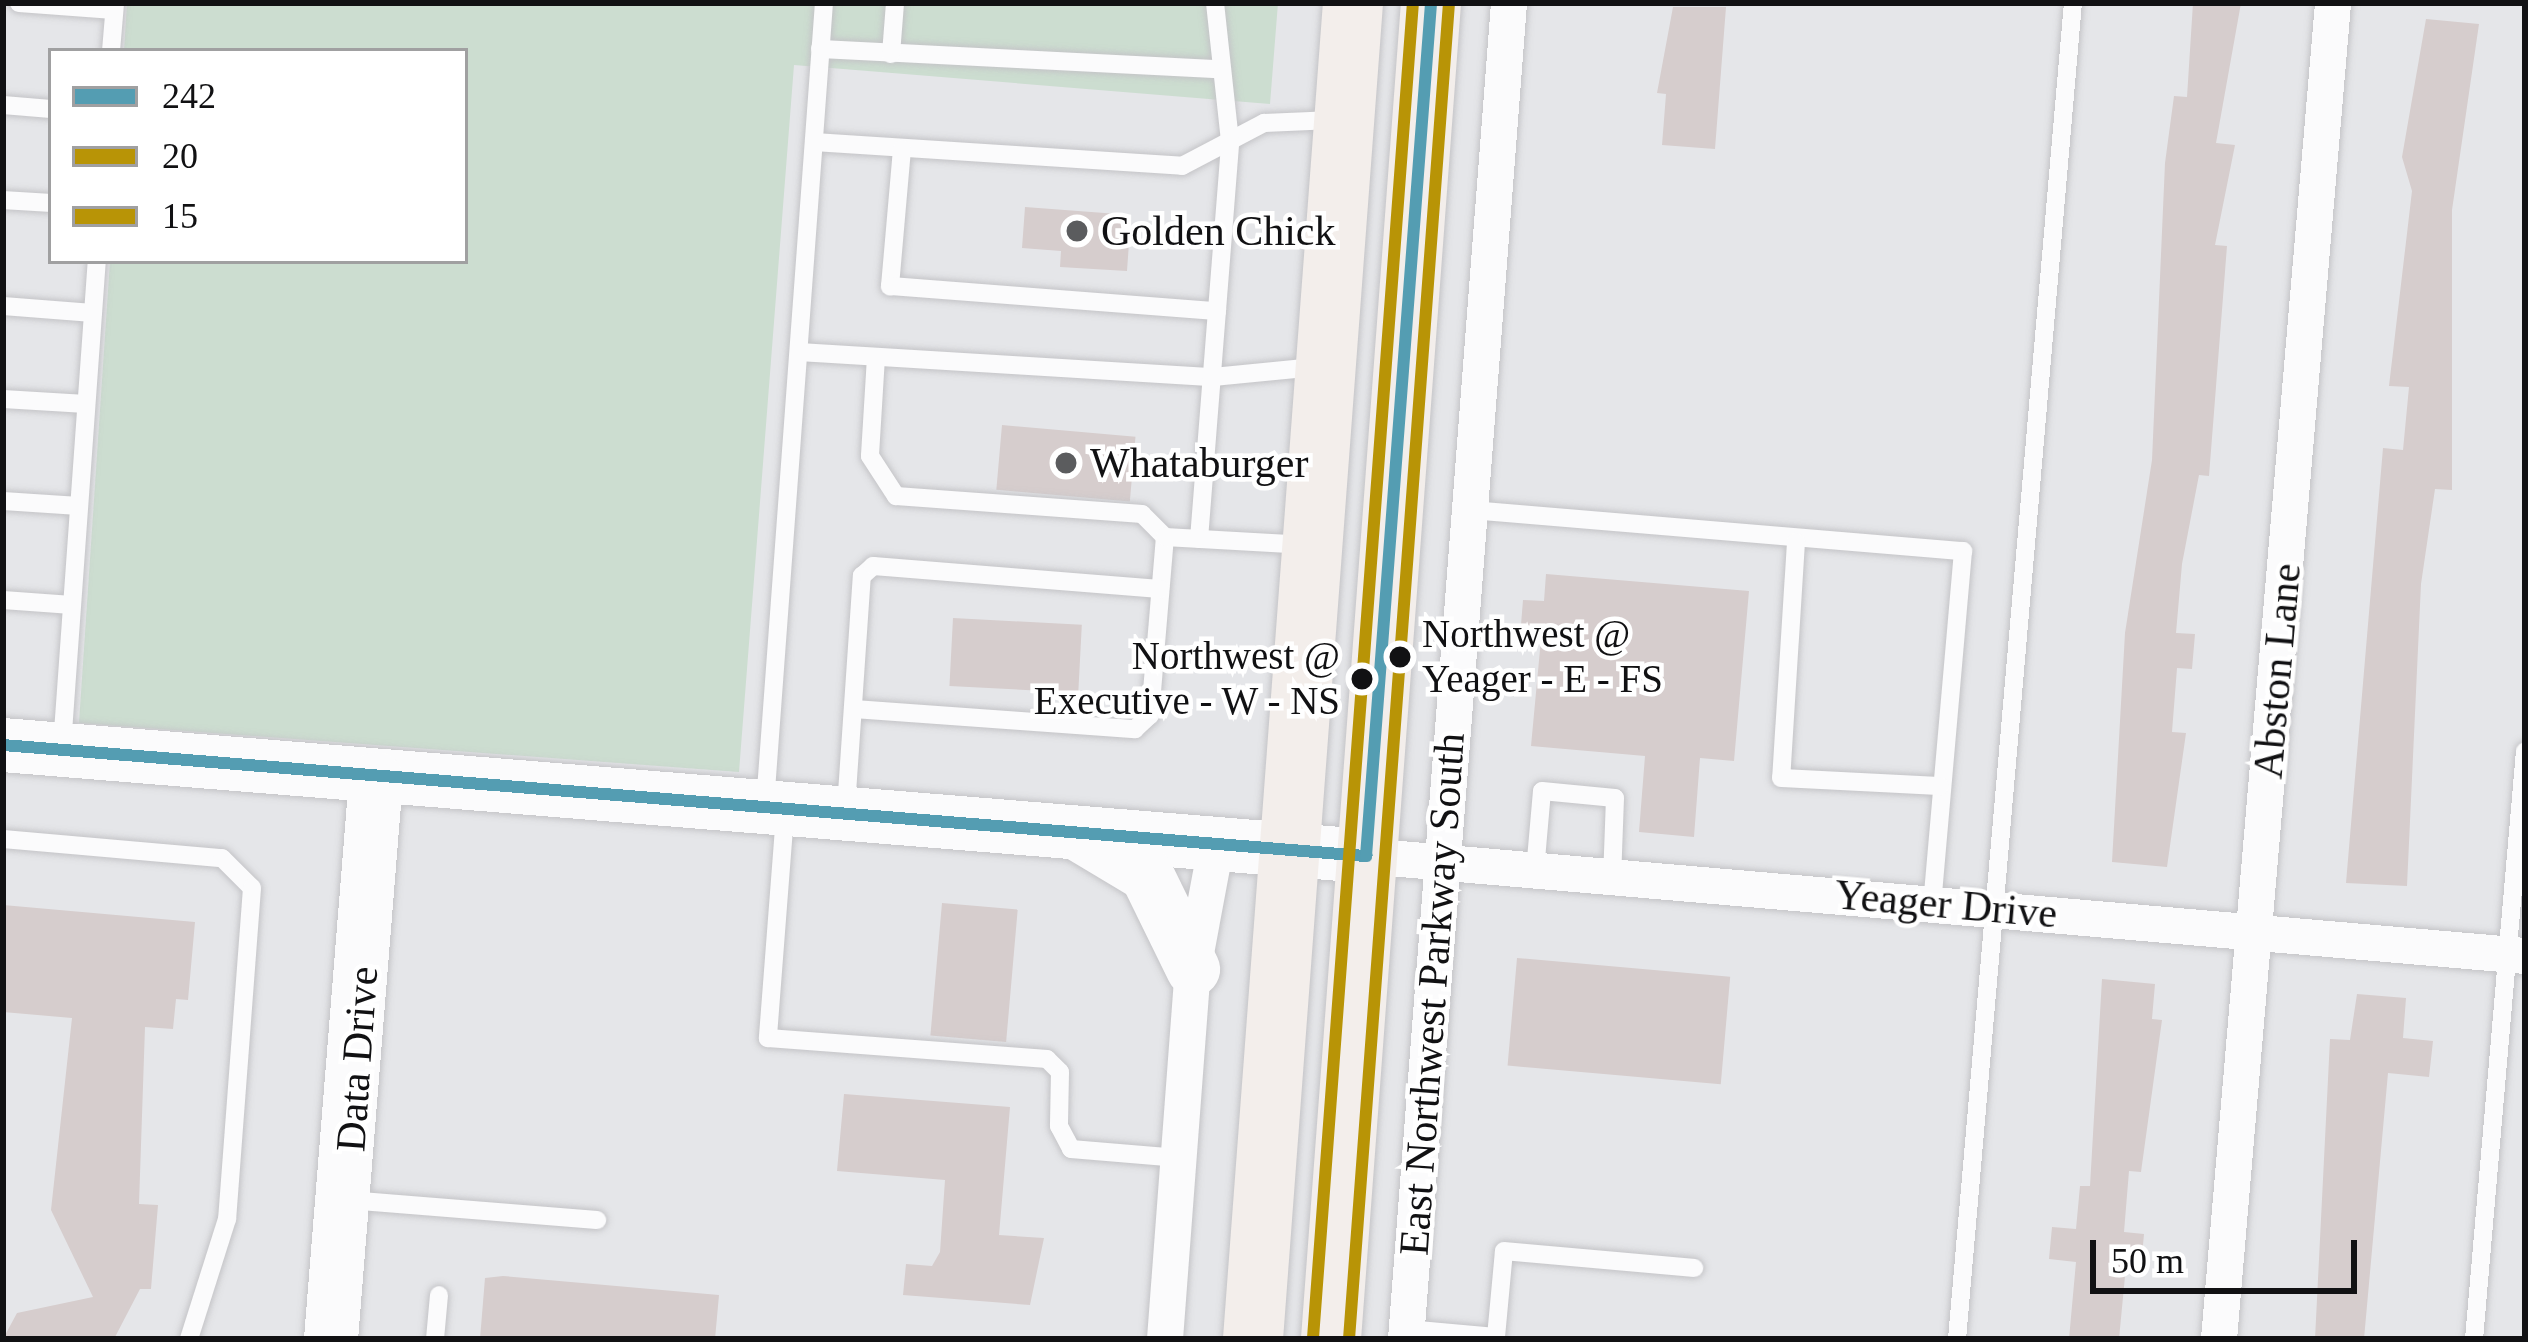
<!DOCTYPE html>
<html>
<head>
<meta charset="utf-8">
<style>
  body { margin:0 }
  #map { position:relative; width:2528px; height:1342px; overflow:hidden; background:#e5e6e9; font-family:Georgia,serif }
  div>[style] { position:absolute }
  .green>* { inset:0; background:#ccddd0 }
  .building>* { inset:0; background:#d6cdcd; transform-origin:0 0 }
  .roads { filter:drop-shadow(0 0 3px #c4c4c7) drop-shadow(0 0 3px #c4c4c7) }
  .lane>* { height:18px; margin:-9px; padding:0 9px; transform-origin:9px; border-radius:9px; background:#fbfbfc }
  .street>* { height:36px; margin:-18px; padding:0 18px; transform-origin:18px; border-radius:18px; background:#fbfbfc }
  .secondary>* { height:54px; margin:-27px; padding:0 27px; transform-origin:27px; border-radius:27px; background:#fbfbfc }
  .primary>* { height:60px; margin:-30px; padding:0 30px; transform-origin:30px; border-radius:30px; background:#f3eeeb }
  .bus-1>* { height:12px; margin:-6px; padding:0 6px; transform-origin:6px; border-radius:6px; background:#549db2 }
  .bus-2>* { height:12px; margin:-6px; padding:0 6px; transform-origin:6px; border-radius:6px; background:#b89406 }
  .bus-3>* { height:12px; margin:-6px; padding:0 6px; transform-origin:6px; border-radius:6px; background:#b89406 }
  .dots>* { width:33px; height:33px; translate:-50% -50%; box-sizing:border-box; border:6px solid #fff; border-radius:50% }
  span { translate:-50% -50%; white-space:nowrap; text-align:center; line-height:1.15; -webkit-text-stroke:9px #fff; paint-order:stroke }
  .bus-label { font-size:39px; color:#111113 }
  .left { translate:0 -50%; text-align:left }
  .right { translate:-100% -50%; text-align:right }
  .poi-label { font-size:42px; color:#111113 }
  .street-label { font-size:42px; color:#111113 }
  .frame { position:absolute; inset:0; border:6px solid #111113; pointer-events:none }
  .legend { position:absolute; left:48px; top:48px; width:420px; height:216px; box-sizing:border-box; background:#fff; border:3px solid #a0a0a1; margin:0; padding:15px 21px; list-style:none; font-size:36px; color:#111113 }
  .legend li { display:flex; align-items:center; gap:24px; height:60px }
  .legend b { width:60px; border:3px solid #a0a0a1 }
  .scale { position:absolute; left:2090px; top:1240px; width:267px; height:54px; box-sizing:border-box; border:6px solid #111113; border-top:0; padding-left:15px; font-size:36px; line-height:42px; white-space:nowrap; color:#111113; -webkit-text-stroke:9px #fff; paint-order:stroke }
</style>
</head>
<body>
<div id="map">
  <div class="green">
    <div style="clip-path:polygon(127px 3px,1278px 3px,1270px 104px,794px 65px,739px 772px,79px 723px,110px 261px,465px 261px,465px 51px,124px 51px)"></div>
  </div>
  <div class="building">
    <div style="clip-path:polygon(2193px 3px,2241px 3px,2216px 143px,2235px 145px,2215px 245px,2227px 246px,2209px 476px,2199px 475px,2182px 564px,2176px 633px,2195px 634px,2192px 669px,2177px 668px,2172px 732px,2186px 733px,2167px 867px,2112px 862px,2125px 633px,2152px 460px,2165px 163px,2174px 96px,2187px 97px)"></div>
    <div style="clip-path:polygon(1673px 7px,1726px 7px,1715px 149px,1662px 145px,1666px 94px,1657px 93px)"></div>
    <div style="clip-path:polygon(2426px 19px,2479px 24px,2452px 210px,2452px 490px,2435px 489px,2421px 584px,2407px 886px,2346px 883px,2383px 448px,2403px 450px,2409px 387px,2389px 386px,2412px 191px,2402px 157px)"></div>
    <div style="clip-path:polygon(1025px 207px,1131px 215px,1127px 271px,1060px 267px,1061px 251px,1022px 248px)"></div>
    <div style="left:1002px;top:425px;width:134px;height:65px;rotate:5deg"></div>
    <div style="clip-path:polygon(1546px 574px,1749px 591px,1734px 761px,1700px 758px,1694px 837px,1639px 832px,1645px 756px,1531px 746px,1541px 639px,1520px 637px,1523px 600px,1544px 601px)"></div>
    <div style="left:953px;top:618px;width:129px;height:68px;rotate:3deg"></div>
    <div style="left:942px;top:903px;width:76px;height:133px;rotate:5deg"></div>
    <div style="clip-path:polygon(3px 905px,195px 922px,188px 1000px,176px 999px,173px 1029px,145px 1027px,139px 1204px,158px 1205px,151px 1289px,140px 1289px,114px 1339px,3px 1339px,17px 1313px,93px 1297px,51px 1210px,72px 1018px,3px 1012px)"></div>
    <div style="left:1517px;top:958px;width:214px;height:108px;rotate:5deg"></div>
    <div style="clip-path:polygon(2102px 979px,2155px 984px,2152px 1019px,2162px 1020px,2141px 1172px,2129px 1171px,2124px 1232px,2144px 1234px,2141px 1267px,2126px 1266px,2119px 1339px,2069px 1339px,2076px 1262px,2049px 1259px,2052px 1227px,2076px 1229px,2080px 1186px,2090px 1186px)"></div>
    <div style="clip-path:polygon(2357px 994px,2406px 998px,2403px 1038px,2433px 1041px,2429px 1077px,2388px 1073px,2364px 1339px,2315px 1339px,2330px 1039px,2350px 1040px)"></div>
    <div style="clip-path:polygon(844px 1094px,1010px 1107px,999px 1235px,1044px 1238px,1030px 1305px,903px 1295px,906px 1264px,932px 1266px,940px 1252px,945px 1180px,837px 1171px)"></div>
    <div style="clip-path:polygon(503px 1276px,719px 1295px,715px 1339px,480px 1339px,485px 1278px)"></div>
  </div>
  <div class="roads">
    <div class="lane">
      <div style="left:19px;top:3px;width:95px;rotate:4.2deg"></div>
      <div style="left:820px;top:49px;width:400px;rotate:2.9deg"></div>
      <div style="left:111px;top:51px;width:48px;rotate:-85.2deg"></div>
      <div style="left:891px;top:54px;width:51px;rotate:-85.5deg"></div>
      <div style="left:3px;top:105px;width:48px;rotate:4.8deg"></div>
      <div style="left:814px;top:142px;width:369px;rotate:3.7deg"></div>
      <div style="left:1182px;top:166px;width:93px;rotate:-27.7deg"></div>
      <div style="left:1264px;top:123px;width:73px;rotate:-2.4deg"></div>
      <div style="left:902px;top:149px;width:138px;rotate:95deg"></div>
      <div style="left:890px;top:286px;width:328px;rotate:4.4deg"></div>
      <div style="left:3px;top:200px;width:48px;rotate:3.6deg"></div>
      <div style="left:3px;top:306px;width:90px;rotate:4.4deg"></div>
      <div style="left:799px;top:352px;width:415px;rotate:3.5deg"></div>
      <div style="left:1213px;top:377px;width:102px;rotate:-5.6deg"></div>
      <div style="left:876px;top:357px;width:99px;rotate:93.5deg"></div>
      <div style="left:870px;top:456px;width:48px;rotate:57deg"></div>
      <div style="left:896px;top:496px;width:247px;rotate:4.2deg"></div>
      <div style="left:1142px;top:514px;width:33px;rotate:45deg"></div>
      <div style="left:3px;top:399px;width:83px;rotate:3.4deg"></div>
      <div style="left:3px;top:501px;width:76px;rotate:3.8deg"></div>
      <div style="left:1471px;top:510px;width:494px;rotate:4.8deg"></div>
      <div style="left:1963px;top:551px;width:353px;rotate:95deg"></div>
      <div style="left:1199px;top:539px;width:399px;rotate:-85.5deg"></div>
      <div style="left:1230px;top:141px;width:139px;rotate:-96.2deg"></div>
      <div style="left:1796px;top:542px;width:236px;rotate:93.6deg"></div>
      <div style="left:1781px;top:778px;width:159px;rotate:2.9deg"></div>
      <div style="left:3px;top:600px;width:69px;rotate:4.1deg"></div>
      <div style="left:854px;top:709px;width:282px;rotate:4.1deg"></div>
      <div style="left:1135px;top:729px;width:21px;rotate:-43deg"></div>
      <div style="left:1150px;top:715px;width:179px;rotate:-85.2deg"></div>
      <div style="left:1165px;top:537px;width:142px;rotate:3.2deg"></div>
      <div style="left:62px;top:746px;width:486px;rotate:-85.9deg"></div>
      <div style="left:765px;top:804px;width:803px;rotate:-85.79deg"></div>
      <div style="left:846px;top:808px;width:233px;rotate:-86.1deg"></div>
      <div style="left:862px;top:576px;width:15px;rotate:-42deg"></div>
      <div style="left:873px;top:566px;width:288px;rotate:4.6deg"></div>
      <div style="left:785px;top:815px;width:224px;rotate:94.4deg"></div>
      <div style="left:768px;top:1038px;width:280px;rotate:4.3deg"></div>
      <div style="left:1047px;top:1059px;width:18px;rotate:45deg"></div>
      <div style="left:1060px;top:1072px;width:54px;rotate:91.1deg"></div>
      <div style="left:1059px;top:1126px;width:26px;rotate:62deg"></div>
      <div style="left:1071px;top:1149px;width:108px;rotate:4.8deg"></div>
      <div style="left:3px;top:839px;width:220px;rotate:5deg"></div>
      <div style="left:222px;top:858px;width:42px;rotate:45deg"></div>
      <div style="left:252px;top:888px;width:332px;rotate:94.3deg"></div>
      <div style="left:227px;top:1219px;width:126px;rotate:107.6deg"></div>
      <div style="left:1535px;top:871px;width:80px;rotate:-85deg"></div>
      <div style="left:1542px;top:791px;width:73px;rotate:5.5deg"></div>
      <div style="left:1615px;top:798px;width:81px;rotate:92.1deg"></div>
      <div style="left:348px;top:1200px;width:250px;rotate:4.6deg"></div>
      <div style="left:1407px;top:1329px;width:89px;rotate:5.1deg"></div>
      <div style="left:1496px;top:1337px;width:86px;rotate:-84.7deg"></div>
      <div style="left:1504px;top:1251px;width:191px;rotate:5.1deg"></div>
      <div style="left:435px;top:1339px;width:44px;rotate:-84.8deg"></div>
      <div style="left:1957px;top:1339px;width:1341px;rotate:-85.04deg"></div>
      <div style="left:2474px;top:1339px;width:590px;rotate:-85.04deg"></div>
    </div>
    <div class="street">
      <div style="left:1366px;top:856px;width:1163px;rotate:4.93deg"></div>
      <div style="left:1165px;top:1339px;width:371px;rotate:-85.7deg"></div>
      <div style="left:1193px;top:969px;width:130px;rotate:-79.4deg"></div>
      <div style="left:1406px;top:1339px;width:1340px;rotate:-85.59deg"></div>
      <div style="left:2219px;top:1339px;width:1341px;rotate:-85.12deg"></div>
    </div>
    <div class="secondary">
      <div style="left:3px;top:745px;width:1368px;rotate:4.66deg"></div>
      <div style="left:1082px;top:836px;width:76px;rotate:31deg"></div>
      <div style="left:1147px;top:875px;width:105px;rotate:63.9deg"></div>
      <div style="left:331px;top:1339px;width:562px;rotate:-85.41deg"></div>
    </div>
    <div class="primary">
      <div style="left:1253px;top:1339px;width:1340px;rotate:-85.72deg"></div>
      <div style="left:1331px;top:1339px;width:1340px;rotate:-85.72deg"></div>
    </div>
  </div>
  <div class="bus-1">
    <div style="left:3px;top:745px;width:1368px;rotate:4.66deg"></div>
    <div style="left:1366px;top:856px;width:855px;rotate:-85.64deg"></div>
  </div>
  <div class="bus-2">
    <div style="left:1349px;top:1339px;width:1339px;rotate:-85.72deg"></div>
  </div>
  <div class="bus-3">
    <div style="left:1313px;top:1338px;width:1339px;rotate:-85.72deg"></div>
  </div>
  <div class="dots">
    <div style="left:1077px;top:231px;background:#5b5c5e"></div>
    <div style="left:1066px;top:463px;background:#5b5c5e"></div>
    <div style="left:1400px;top:657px;background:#111113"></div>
    <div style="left:1362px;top:679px;background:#111113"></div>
  </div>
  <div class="bus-label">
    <span class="left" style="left:1422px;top:657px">Northwest @<br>Yeager - E - FS</span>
    <span class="right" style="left:1340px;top:679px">Northwest @<br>Executive - W - NS</span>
  </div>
  <div class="poi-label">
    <span class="left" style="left:1101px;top:231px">Golden Chick</span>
    <span class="left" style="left:1090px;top:463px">Whataburger</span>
  </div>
  <div class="street-label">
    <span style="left:2277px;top:671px;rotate:-85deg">Abston Lane</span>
    <span style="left:1946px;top:904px;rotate:5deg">Yeager Drive</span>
    <span style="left:1432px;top:994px;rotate:-86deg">East Northwest Parkway South</span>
    <span style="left:357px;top:1059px;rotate:-86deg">Data Drive</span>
  </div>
  <div class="frame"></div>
  <ul class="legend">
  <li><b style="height:15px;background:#549db2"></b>242</li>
  <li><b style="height:15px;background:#b89406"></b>20</li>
  <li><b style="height:15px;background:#b89406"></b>15</li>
  </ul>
  <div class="scale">50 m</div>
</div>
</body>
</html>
